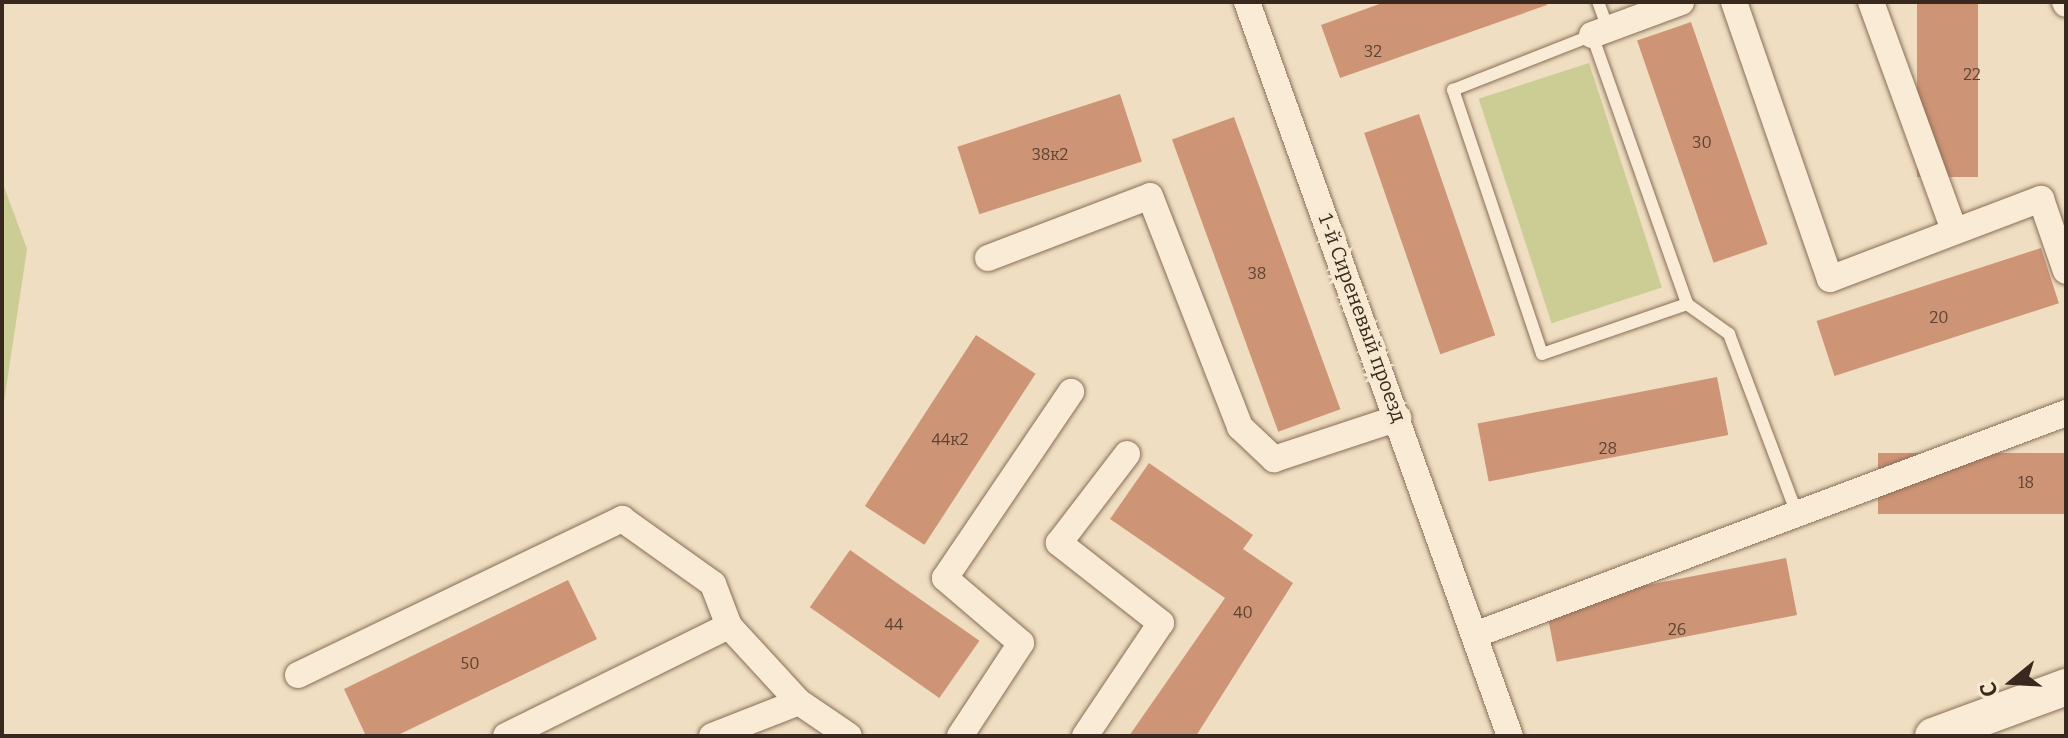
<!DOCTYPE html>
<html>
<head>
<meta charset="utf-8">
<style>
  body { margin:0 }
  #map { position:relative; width:2068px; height:738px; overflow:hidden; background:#efdec1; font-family:Bitter,serif }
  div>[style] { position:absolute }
  .green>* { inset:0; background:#cbcd95; transform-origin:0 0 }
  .building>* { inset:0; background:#ce9476; transform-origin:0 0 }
  .roads { filter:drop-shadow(0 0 2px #896e58) drop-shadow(0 0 2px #896e58) }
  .lane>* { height:12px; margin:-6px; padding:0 6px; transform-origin:6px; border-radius:6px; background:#f9ebd5 }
  .street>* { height:26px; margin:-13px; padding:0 13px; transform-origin:13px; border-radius:13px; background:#f9ebd5 }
  .secondary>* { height:36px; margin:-18px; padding:0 18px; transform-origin:18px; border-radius:18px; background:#f9ebd5 }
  span { translate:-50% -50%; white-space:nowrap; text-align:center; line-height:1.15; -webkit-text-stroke:7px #f6e8d1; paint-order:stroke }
  .number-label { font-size:16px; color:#5e4333 }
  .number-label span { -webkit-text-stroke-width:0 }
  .street-label { font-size:20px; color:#38281d }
  .frame { position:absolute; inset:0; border:4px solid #38281d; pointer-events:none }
  .north { position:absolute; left:1972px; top:642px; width:80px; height:80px; -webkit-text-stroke:6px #f6e8d1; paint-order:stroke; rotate:252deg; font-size:22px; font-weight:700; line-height:32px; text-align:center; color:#38281d }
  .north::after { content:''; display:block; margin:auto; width:28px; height:36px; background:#38281d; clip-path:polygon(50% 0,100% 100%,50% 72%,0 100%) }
</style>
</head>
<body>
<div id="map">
  <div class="green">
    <div style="left:1589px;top:63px;width:236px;height:116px;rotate:72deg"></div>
    <div style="clip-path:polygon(2px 181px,27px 249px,2px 415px)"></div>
  </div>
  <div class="building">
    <div style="clip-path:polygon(1385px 2px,1546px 2px,1547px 5px,1340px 78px,1321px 25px)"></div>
    <div style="left:1917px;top:2px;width:61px;height:175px"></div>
    <div style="left:1691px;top:22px;width:235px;height:57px;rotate:71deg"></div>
    <div style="left:1120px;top:94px;width:71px;height:171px;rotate:72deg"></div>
    <div style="left:1419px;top:114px;width:234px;height:58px;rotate:71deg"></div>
    <div style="left:1234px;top:117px;width:311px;height:66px;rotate:70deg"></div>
    <div style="left:2041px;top:248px;width:58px;height:236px;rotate:72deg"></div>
    <div style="left:976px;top:335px;width:71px;height:204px;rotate:33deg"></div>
    <div style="left:1717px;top:377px;width:59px;height:244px;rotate:79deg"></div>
    <div style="left:2066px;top:453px;width:61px;height:188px;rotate:90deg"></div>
    <div style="clip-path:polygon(1149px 463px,1253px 535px,1243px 549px,1293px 583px,1196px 736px,1129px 736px,1225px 598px,1110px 519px)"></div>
    <div style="left:850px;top:550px;width:158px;height:70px;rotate:35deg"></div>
    <div style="left:1786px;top:558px;width:58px;height:245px;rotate:79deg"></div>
    <div style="clip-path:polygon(568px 580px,597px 639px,396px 736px,366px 736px,344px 689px)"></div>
  </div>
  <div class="roads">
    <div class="lane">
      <div style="left:1592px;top:35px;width:285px;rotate:70.5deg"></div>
      <div style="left:1687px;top:304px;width:153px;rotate:161deg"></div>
      <div style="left:1542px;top:354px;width:279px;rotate:-108.6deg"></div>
      <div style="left:1453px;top:90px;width:167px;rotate:-21.5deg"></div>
      <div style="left:1608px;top:29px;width:29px;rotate:-110deg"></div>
      <div style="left:1687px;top:304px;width:52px;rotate:35.5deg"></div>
      <div style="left:1729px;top:334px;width:192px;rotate:69.3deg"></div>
    </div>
    <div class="street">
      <div style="left:1247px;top:2px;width:780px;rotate:70.29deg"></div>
      <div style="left:1734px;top:2px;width:293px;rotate:70.9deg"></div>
      <div style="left:1830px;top:279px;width:226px;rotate:-20.8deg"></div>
      <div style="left:2041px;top:199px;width:76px;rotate:70.9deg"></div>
      <div style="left:1871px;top:2px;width:243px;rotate:70deg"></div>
      <div style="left:2065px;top:2px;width:2px;rotate:63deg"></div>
      <div style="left:1592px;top:35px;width:95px;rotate:-20.3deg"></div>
      <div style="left:988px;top:258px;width:173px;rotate:-20.9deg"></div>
      <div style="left:1150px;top:196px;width:248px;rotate:68.7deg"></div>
      <div style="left:1240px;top:427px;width:47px;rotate:43.3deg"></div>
      <div style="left:1274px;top:459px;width:131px;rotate:-18.3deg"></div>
      <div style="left:1477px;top:634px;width:629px;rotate:-20.57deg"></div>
      <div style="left:298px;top:675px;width:360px;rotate:-25.7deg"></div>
      <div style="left:622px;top:519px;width:112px;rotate:35.5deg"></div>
      <div style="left:713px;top:584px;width:45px;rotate:69.1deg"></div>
      <div style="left:506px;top:736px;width:249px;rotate:-26.3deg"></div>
      <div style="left:729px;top:626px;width:103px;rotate:47.4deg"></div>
      <div style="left:712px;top:736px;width:93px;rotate:-21.3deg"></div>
      <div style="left:799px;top:702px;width:60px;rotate:34.2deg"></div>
      <div style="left:960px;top:736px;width:111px;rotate:-56.7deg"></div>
      <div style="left:1021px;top:643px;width:100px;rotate:-139.5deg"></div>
      <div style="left:945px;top:578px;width:225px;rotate:-55.9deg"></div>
      <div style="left:1085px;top:736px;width:136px;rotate:-56.1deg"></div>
      <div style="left:1161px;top:623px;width:130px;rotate:-141.9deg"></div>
      <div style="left:1059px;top:543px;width:112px;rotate:-52.6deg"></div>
    </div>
    <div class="secondary">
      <div style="left:1933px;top:736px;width:142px;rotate:-20.2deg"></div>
    </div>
  </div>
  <div class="number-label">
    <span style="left:1373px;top:52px">32</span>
    <span style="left:1972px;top:75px">22</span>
    <span style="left:1702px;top:143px">30</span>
    <span style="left:1050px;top:155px">38к2</span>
    <span style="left:1257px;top:274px">38</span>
    <span style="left:1939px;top:318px">20</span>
    <span style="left:950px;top:440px">44к2</span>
    <span style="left:1608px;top:449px">28</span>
    <span style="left:2026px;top:483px">18</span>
    <span style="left:1243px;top:613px">40</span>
    <span style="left:894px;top:625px">44</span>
    <span style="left:1677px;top:630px">26</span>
    <span style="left:470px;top:664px">50</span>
  </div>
  <div class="street-label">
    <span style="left:1362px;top:318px;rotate:70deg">1-й Сиреневый проезд</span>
  </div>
  <div class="frame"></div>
  <div class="north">С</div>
</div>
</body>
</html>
